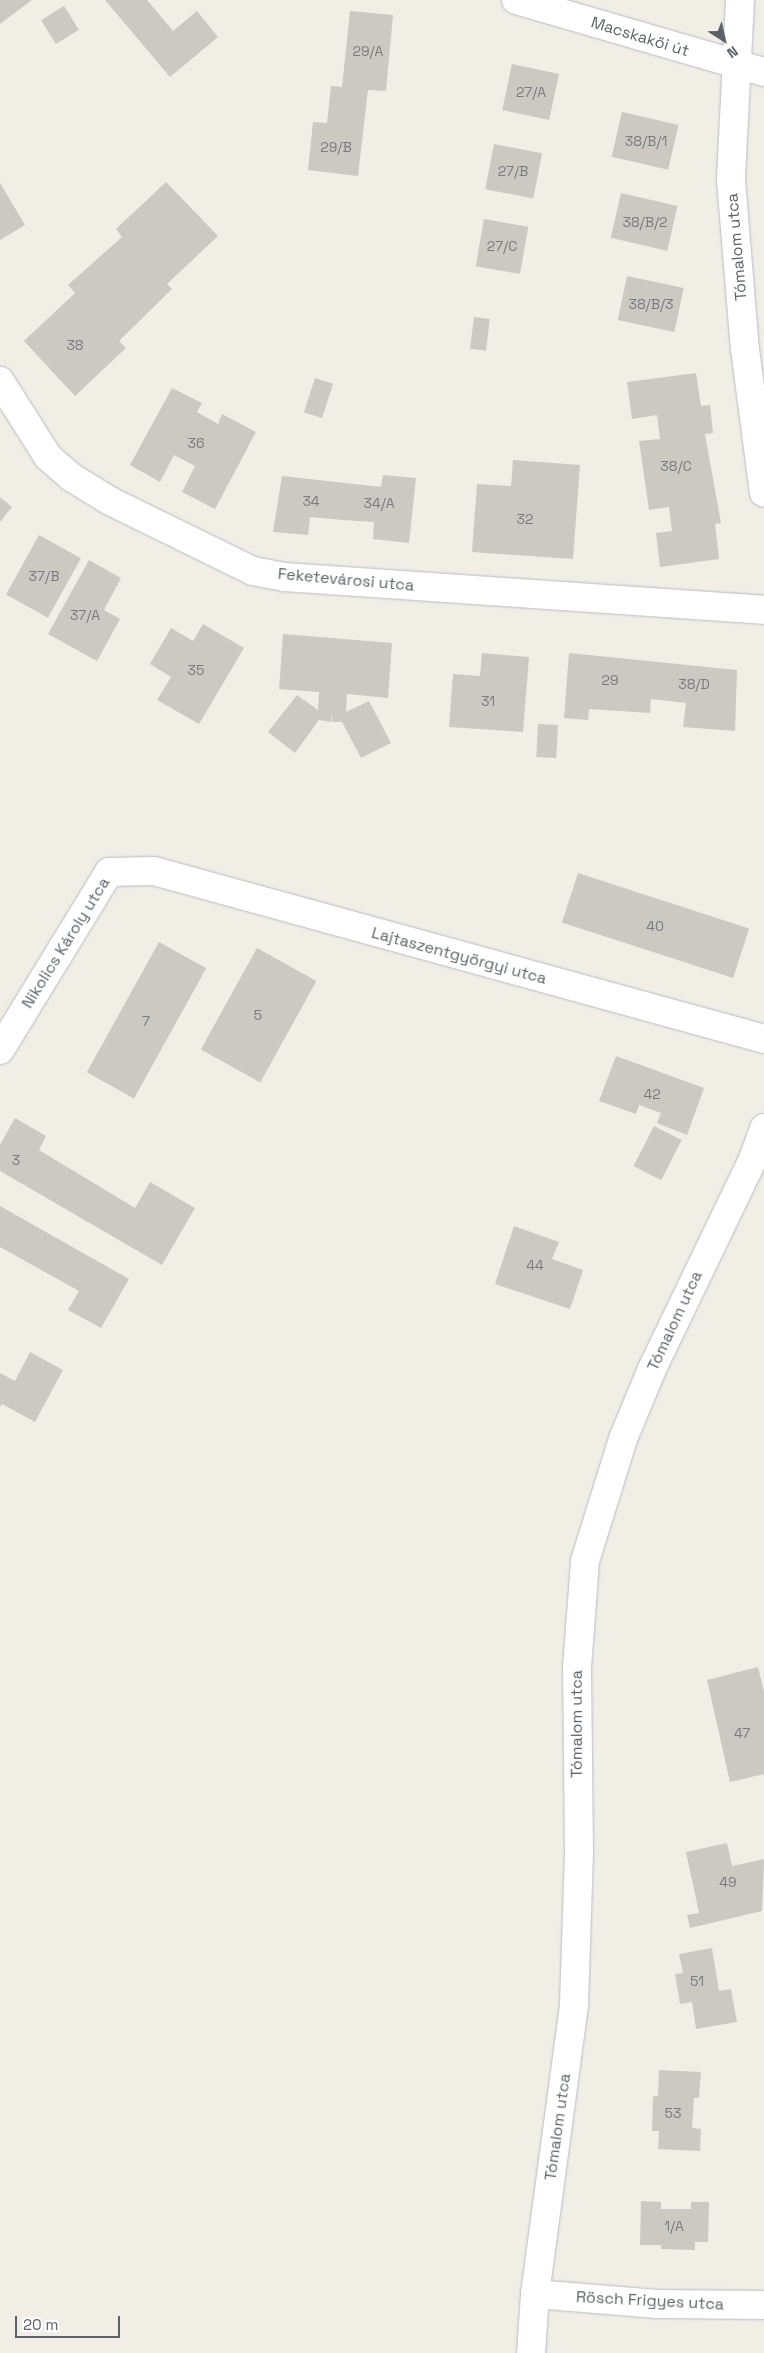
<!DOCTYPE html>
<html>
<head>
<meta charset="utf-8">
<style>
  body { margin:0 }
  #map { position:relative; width:764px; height:2353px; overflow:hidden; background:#f1eee6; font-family:"Space Grotesk",sans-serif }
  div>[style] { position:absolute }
  .building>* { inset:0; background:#ccc9c3; transform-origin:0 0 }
  .roads { filter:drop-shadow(0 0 1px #b8bcc1) drop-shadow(0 0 1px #b8bcc1) }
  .street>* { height:28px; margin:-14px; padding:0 14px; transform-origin:14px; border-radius:14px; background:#fff }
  span { translate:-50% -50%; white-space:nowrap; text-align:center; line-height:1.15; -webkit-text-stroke:4.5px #fff; paint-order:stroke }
  .number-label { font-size:14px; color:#797c7f }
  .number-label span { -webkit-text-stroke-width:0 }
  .street-label { font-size:16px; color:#5d6268 }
  .north { position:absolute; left:699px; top:15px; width:50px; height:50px; -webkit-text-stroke:4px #fff; paint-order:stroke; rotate:145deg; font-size:14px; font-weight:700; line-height:20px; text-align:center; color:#5d6268 }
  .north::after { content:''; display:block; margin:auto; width:18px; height:22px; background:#5d6268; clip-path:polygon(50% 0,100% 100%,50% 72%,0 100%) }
  .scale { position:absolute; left:15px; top:2316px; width:105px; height:22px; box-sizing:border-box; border:2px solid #5d6268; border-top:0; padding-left:6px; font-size:15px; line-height:18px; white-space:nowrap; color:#5d6268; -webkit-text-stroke:4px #fff; paint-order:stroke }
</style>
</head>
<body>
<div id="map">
  <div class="building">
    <div style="clip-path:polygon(0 0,32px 0,0 24px)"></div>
    <div style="clip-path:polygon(105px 0,147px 0,173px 31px,197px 11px,218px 37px,170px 77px)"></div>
    <div style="left:64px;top:6px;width:28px;height:27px;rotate:58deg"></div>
    <div style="clip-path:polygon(350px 11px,393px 15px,386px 91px,368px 90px,358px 176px,308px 170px,313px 122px,327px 123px,331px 86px,342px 87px)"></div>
    <div style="left:512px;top:64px;width:48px;height:47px;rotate:12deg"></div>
    <div style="left:622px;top:112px;width:58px;height:46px;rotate:13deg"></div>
    <div style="left:494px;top:144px;width:49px;height:46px;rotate:11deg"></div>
    <div style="clip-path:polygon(166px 182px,218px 236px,167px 284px,172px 289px,119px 341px,126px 348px,75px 396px,24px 341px,75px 293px,68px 285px,122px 237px,116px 229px)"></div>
    <div style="clip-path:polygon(0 183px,25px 225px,0 240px)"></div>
    <div style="left:621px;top:193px;width:58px;height:46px;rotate:13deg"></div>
    <div style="left:484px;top:219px;width:45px;height:48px;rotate:10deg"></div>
    <div style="left:627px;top:276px;width:58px;height:45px;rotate:12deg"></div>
    <div style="left:474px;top:317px;width:16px;height:32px;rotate:7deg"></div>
    <div style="clip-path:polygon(696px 373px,701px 406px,710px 405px,713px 433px,705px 434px,721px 523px,715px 524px,719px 559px,660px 567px,656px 533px,672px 531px,669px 507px,649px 510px,639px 441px,660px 439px,657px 415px,632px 419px,627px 382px)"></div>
    <div style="left:315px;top:378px;width:19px;height:36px;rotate:18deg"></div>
    <div style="clip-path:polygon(172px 388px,202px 403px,197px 412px,218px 424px,222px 414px,256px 432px,215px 509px,182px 492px,195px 466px,174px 455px,160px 482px,130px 465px)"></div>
    <div style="clip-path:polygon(513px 460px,580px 465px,573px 559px,472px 552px,477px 484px,511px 486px)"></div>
    <div style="clip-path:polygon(383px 475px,416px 478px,409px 543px,373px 539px,374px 522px,343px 520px,310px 517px,308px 535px,273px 532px,282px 476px,381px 487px)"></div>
    <div style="clip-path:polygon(0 497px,12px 507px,0 522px)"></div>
    <div style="left:39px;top:535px;width:48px;height:68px;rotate:29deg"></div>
    <div style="clip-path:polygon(89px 560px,121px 578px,104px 610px,120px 619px,97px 661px,48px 634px)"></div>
    <div style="clip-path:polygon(203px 624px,244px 648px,199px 724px,157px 700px,171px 677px,150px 664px,171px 628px,193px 641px)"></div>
    <div style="clip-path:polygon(283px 634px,392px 643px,388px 698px,347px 694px,346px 712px,369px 701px,391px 743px,361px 758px,342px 722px,332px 722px,332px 712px,331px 722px,319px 720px,295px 753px,268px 732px,297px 695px,318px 710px,319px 692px,279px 689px)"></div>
    <div style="clip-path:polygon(482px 653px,529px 657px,523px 732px,449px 727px,453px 674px,480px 676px)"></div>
    <div style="clip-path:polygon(569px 653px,737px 670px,735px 731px,683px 727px,686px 703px,651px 699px,650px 713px,589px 709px,588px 720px,564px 718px)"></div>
    <div style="left:538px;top:724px;width:20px;height:33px;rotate:3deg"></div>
    <div style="left:578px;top:873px;width:180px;height:52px;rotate:18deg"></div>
    <div style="left:159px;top:942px;width:54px;height:149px;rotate:29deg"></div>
    <div style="left:257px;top:948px;width:68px;height:116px;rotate:29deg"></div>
    <div style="clip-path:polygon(616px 1056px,704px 1088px,687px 1135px,657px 1123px,661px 1113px,639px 1105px,636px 1114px,599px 1101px)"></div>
    <div style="clip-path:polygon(15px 1118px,46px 1136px,39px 1150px,135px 1208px,150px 1182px,195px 1208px,162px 1265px,0 1171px,0 1145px)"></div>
    <div style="left:654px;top:1126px;width:31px;height:45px;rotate:27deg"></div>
    <div style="clip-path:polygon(0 1206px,129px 1279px,101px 1328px,68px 1310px,79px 1291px,0 1247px)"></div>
    <div style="clip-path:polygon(514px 1226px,559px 1242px,552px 1259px,583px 1270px,570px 1309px,495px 1284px)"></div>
    <div style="clip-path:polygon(30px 1352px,63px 1370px,35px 1422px,2px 1404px,0 1407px,0 1373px,15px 1381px)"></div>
    <div style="clip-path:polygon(758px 1667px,764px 1692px,764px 1774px,730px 1782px,707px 1680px)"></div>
    <div style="clip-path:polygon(727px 1843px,732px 1866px,764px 1859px,762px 1911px,690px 1928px,687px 1915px,699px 1913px,686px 1852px)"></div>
    <div style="clip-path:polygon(712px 1948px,719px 1991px,731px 1989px,737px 2022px,696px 2029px,692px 2002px,680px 2004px,675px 1974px,683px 1973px,679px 1954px)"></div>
    <div style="clip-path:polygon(659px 2070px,701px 2072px,699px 2098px,694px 2098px,692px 2128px,701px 2129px,700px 2151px,658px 2149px,659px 2131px,652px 2131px,653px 2096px,658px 2096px)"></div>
    <div style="clip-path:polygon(641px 2201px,661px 2202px,661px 2209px,691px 2209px,691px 2202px,709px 2202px,708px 2242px,695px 2242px,695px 2250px,661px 2249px,661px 2245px,640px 2245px)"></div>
  </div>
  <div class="roads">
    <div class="street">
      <div style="left:516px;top:0;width:258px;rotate:16.2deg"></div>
      <div style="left:740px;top:0;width:180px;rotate:92.9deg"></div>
      <div style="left:731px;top:180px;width:170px;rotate:85.3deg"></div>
      <div style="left:745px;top:349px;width:145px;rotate:82.5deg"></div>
      <div style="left:0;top:381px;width:90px;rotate:57.7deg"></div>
      <div style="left:48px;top:457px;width:30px;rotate:41deg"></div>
      <div style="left:71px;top:477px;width:46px;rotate:31.6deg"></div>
      <div style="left:110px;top:501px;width:159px;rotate:26.1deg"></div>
      <div style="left:253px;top:571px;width:32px;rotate:11deg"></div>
      <div style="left:284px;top:577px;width:481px;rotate:3.9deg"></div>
      <div style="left:0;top:1050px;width:209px;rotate:-58.5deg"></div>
      <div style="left:109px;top:872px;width:45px;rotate:-1.3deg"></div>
      <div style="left:154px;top:871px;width:633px;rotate:15.4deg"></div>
      <div style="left:535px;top:2294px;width:122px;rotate:4.7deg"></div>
      <div style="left:657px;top:2304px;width:107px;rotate:0.5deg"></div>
      <div style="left:531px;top:2353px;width:59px;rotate:-86.1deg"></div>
      <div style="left:535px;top:2294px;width:293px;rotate:-82.3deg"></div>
      <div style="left:574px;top:2004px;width:151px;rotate:-88.1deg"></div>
      <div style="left:579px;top:1853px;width:185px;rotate:-90.6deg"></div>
      <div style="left:577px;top:1668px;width:107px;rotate:-85.7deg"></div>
      <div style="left:585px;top:1561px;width:128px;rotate:-72.7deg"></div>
      <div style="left:623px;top:1439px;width:76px;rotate:-67.5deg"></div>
      <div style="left:652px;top:1369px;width:233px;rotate:-64.3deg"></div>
      <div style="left:753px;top:1159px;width:33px;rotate:-70deg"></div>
    </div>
  </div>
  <div class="number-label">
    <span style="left:368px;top:51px">29/A</span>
    <span style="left:531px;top:92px">27/A</span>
    <span style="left:646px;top:141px">38/B/1</span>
    <span style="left:336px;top:147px">29/B</span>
    <span style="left:513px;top:171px">27/B</span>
    <span style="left:645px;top:222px">38/B/2</span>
    <span style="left:502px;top:246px">27/C</span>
    <span style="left:651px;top:304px">38/B/3</span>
    <span style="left:75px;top:345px">38</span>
    <span style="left:196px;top:443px">36</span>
    <span style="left:676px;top:466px">38/C</span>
    <span style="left:311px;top:501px">34</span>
    <span style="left:379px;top:503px">34/A</span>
    <span style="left:525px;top:519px">32</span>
    <span style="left:44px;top:576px">37/B</span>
    <span style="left:85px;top:615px">37/A</span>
    <span style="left:196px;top:670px">35</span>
    <span style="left:610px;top:680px">29</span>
    <span style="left:694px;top:684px">38/D</span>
    <span style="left:488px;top:701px">31</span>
    <span style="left:655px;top:926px">40</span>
    <span style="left:258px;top:1015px">5</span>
    <span style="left:146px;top:1021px">7</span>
    <span style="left:652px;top:1094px">42</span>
    <span style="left:16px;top:1160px">3</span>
    <span style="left:535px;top:1265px">44</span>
    <span style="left:742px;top:1733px">47</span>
    <span style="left:728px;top:1882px">49</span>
    <span style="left:697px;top:1981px">51</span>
    <span style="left:673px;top:2113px">53</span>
    <span style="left:674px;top:2226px">1/A</span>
  </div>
  <div class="street-label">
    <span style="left:640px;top:37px;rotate:17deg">Macskakői út</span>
    <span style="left:737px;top:247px;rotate:-95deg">Tómalom utca</span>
    <span style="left:346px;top:580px;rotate:5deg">Feketevárosi utca</span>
    <span style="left:66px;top:943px;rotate:-58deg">Nikolics Károly utca</span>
    <span style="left:459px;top:956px;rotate:15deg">Lajtaszentgyörgyi utca</span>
    <span style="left:675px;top:1321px;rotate:-65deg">Tómalom utca</span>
    <span style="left:577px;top:1724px;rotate:-90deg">Tómalom utca</span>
    <span style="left:558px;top:2127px;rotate:-82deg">Tómalom utca</span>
    <span style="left:650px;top:2301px;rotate:3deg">Rösch Frigyes utca</span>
  </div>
  <div class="north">N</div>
  <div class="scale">20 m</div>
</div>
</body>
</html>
